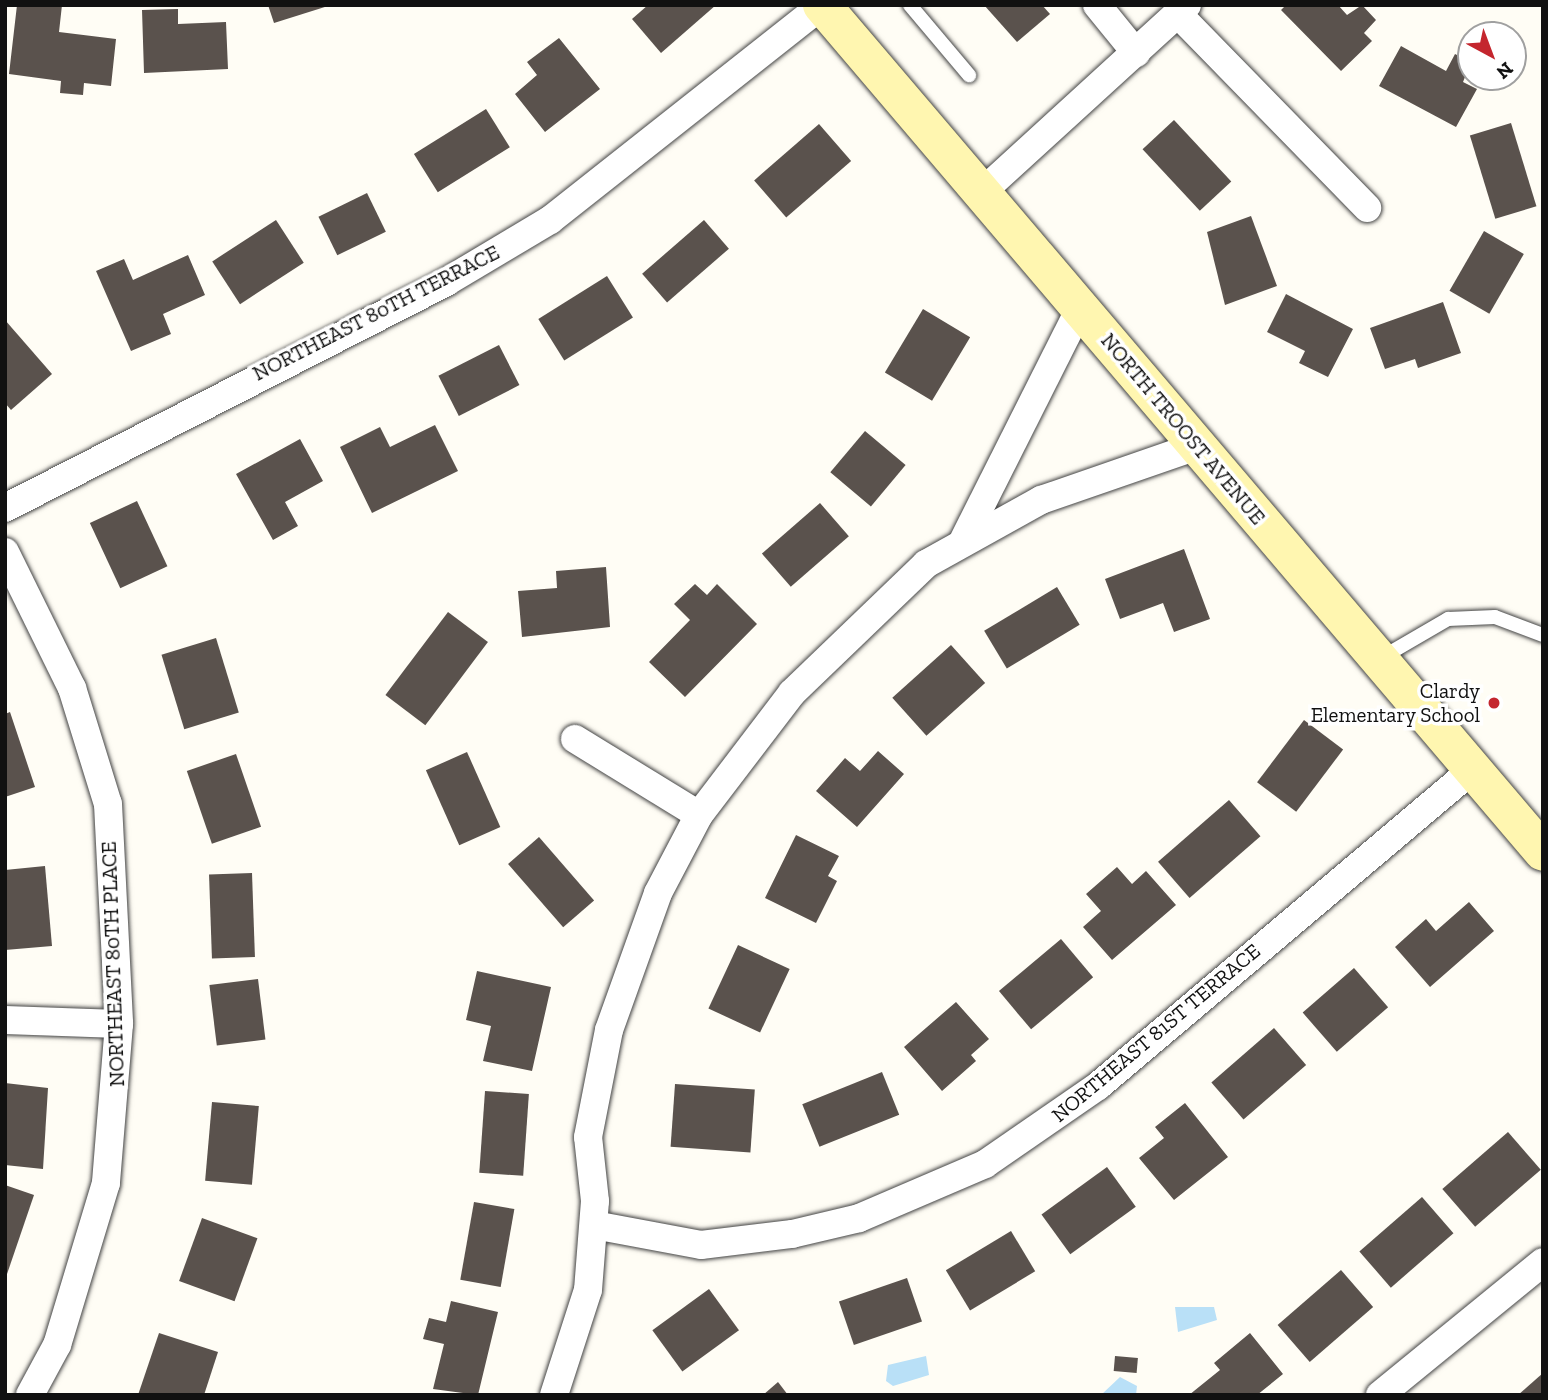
<!DOCTYPE html>
<html>
<head>
<meta charset="utf-8">
<style>
  body { margin:0 }
  #map { position:relative; width:1548px; height:1400px; overflow:hidden; background:#fffdf5; font-family:"Zilla Slab",serif }
  div>[style] { position:absolute }
  .water>* { inset:0; background:#b9e0f7 }
  .building>* { inset:0; background:#5a524d; transform-origin:0 0 }
  .roads { filter:drop-shadow(0 0 2px #444) drop-shadow(0 0 2px #444) }
  .lane>* { height:14px; margin:-7px; padding:0 7px; transform-origin:7px; border-radius:7px; background:#fff }
  .street>* { height:28px; margin:-14px; padding:0 14px; transform-origin:14px; border-radius:14px; background:#fff }
  .secondary>* { height:38px; margin:-19px; padding:0 19px; transform-origin:19px; border-radius:19px; background:#fff6b0 }
  .dots>* { width:19px; height:19px; translate:-50% -50%; box-sizing:border-box; border:4px solid #fff; border-radius:50% }
  span { translate:-50% -50%; white-space:nowrap; text-align:center; line-height:1.15; -webkit-text-stroke:7px #fff; paint-order:stroke }
  .street-label { font-size:21px; color:#111 }
  .poi-label { font-size:21px; color:#111 }
  .right { translate:-100% -50%; text-align:right }
  .frame { position:absolute; inset:0; border:7px solid #111; pointer-events:none }
  .north { position:absolute; left:1457px; top:21px; width:70px; height:70px; box-sizing:border-box; background:#fff; border:2px solid #a0a0a0; border-radius:50%; rotate:139deg; font-size:19px; font-weight:700; line-height:28px; text-align:center; color:#111 }
  .north::after { content:''; display:block; margin:auto; width:24px; height:32px; background:#c4262e; clip-path:polygon(50% 0,100% 100%,50% 72%,0 100%) }
</style>
</head>
<body>
<div id="map">
  <div class="water">
    <div style="clip-path:polygon(1175px 1307px,1214px 1307px,1217px 1320px,1178px 1332px)"></div>
    <div style="clip-path:polygon(926px 1356px,929px 1375px,893px 1386px,886px 1381px,888px 1365px)"></div>
    <div style="clip-path:polygon(1120px 1377px,1137px 1386px,1136px 1395px,1101px 1395px)"></div>
  </div>
  <div class="building">
    <div style="clip-path:polygon(17px 5px,62px 5px,59px 32px,116px 39px,111px 86px,84px 83px,83px 95px,60px 93px,61px 81px,9px 74px)"></div>
    <div style="clip-path:polygon(268px 5px,328px 5px,328px 6px,274px 23px)"></div>
    <div style="clip-path:polygon(648px 5px,716px 5px,661px 53px,632px 19px)"></div>
    <div style="clip-path:polygon(984px 5px,1042px 5px,1050px 14px,1017px 42px)"></div>
    <div style="clip-path:polygon(1286px 5px,1338px 5px,1347px 15px,1362px 5px,1376px 20px,1364px 33px,1372px 41px,1341px 71px,1281px 10px)"></div>
    <div style="clip-path:polygon(178px 9px,178px 24px,226px 22px,228px 69px,144px 73px,142px 10px)"></div>
    <div style="clip-path:polygon(559px 38px,600px 89px,545px 132px,515px 94px,537px 75px,527px 62px)"></div>
    <div style="clip-path:polygon(1401px 46px,1446px 71px,1455px 54px,1471px 62px,1463px 82px,1477px 89px,1456px 127px,1379px 86px)"></div>
    <div style="left:486px;top:109px;width:45px;height:85px;rotate:58deg"></div>
    <div style="left:1174px;top:120px;width:84px;height:43px;rotate:47deg"></div>
    <div style="left:1511px;top:123px;width:87px;height:43px;rotate:73deg"></div>
    <div style="left:819px;top:124px;width:49px;height:86px;rotate:49deg"></div>
    <div style="left:367px;top:193px;width:43px;height:54px;rotate:64deg"></div>
    <div style="clip-path:polygon(1251px 216px,1277px 286px,1225px 305px,1207px 232px)"></div>
    <div style="left:276px;top:220px;width:51px;height:76px;rotate:57deg"></div>
    <div style="left:704px;top:220px;width:38px;height:82px;rotate:49deg"></div>
    <div style="left:1484px;top:231px;width:46px;height:69px;rotate:30deg"></div>
    <div style="clip-path:polygon(188px 255px,205px 295px,163px 314px,171px 334px,131px 351px,96px 271px,124px 259px,133px 280px)"></div>
    <div style="left:607px;top:276px;width:49px;height:81px;rotate:58deg"></div>
    <div style="clip-path:polygon(1286px 294px,1353px 329px,1328px 377px,1299px 363px,1305px 351px,1267px 332px)"></div>
    <div style="clip-path:polygon(1443px 302px,1461px 353px,1418px 368px,1415px 359px,1385px 369px,1370px 328px)"></div>
    <div style="left:923px;top:309px;width:55px;height:74px;rotate:31deg"></div>
    <div style="clip-path:polygon(5px 320px,52px 374px,11px 410px,5px 403px)"></div>
    <div style="left:499px;top:345px;width:45px;height:68px;rotate:63deg"></div>
    <div style="clip-path:polygon(435px 425px,458px 471px,372px 513px,340px 447px,380px 427px,390px 447px)"></div>
    <div style="left:865px;top:431px;width:53px;height:54px;rotate:40deg"></div>
    <div style="clip-path:polygon(300px 439px,323px 481px,285px 502px,298px 526px,273px 540px,236px 474px)"></div>
    <div style="left:137px;top:501px;width:72px;height:52px;rotate:65deg"></div>
    <div style="left:820px;top:503px;width:44px;height:77px;rotate:49deg"></div>
    <div style="clip-path:polygon(1184px 549px,1210px 619px,1174px 632px,1163px 603px,1120px 619px,1105px 579px)"></div>
    <div style="clip-path:polygon(606px 567px,610px 627px,522px 637px,518px 591px,557px 588px,556px 571px)"></div>
    <div style="clip-path:polygon(695px 584px,707px 595px,717px 584px,757px 624px,685px 697px,649px 662px,690px 620px,674px 604px)"></div>
    <div style="left:1057px;top:587px;width:44px;height:85px;rotate:59deg"></div>
    <div style="left:448px;top:612px;width:50px;height:104px;rotate:37deg"></div>
    <div style="left:216px;top:638px;width:78px;height:57px;rotate:73deg"></div>
    <div style="left:951px;top:645px;width:51px;height:79px;rotate:48deg"></div>
    <div style="clip-path:polygon(10px 712px,35px 787px,5px 797px,5px 714px)"></div>
    <div style="left:1304px;top:720px;width:49px;height:78px;rotate:37deg"></div>
    <div style="clip-path:polygon(878px 751px,904px 774px,857px 827px,816px 791px,845px 758px,860px 771px)"></div>
    <div style="left:467px;top:752px;width:82px;height:45px;rotate:66deg"></div>
    <div style="left:236px;top:754px;width:77px;height:52px;rotate:71deg"></div>
    <div style="left:1229px;top:800px;width:48px;height:94px;rotate:49deg"></div>
    <div style="clip-path:polygon(796px 835px,839px 856px,828px 876px,837px 881px,816px 923px,765px 898px)"></div>
    <div style="left:539px;top:837px;width:84px;height:41px;rotate:49deg"></div>
    <div style="clip-path:polygon(45px 866px,52px 946px,5px 950px,5px 870px)"></div>
    <div style="clip-path:polygon(1117px 867px,1132px 884px,1146px 871px,1176px 905px,1112px 960px,1083px 927px,1101px 911px,1086px 894px)"></div>
    <div style="left:252px;top:873px;width:84px;height:43px;rotate:88deg"></div>
    <div style="clip-path:polygon(1469px 902px,1494px 931px,1430px 987px,1395px 947px,1426px 919px,1436px 931px)"></div>
    <div style="left:1061px;top:939px;width:50px;height:81px;rotate:50deg"></div>
    <div style="left:738px;top:945px;width:57px;height:70px;rotate:25deg"></div>
    <div style="left:1354px;top:968px;width:52px;height:68px;rotate:49deg"></div>
    <div style="clip-path:polygon(477px 971px,551px 987px,532px 1071px,483px 1061px,491px 1026px,466px 1020px)"></div>
    <div style="left:258px;top:979px;width:61px;height:49px;rotate:83deg"></div>
    <div style="clip-path:polygon(956px 1002px,989px 1039px,971px 1055px,976px 1061px,942px 1091px,904px 1047px)"></div>
    <div style="left:1274px;top:1028px;width:49px;height:83px;rotate:49deg"></div>
    <div style="left:882px;top:1072px;width:46px;height:86px;rotate:68deg"></div>
    <div style="clip-path:polygon(5px 1083px,48px 1088px,43px 1169px,5px 1165px)"></div>
    <div style="left:675px;top:1084px;width:80px;height:63px;rotate:4deg"></div>
    <div style="left:485px;top:1091px;width:44px;height:82px;rotate:4deg"></div>
    <div style="left:212px;top:1102px;width:47px;height:79px;rotate:5deg"></div>
    <div style="clip-path:polygon(1185px 1103px,1228px 1157px,1174px 1200px,1139px 1158px,1164px 1138px,1155px 1127px)"></div>
    <div style="left:1508px;top:1132px;width:50px;height:87px;rotate:49deg"></div>
    <div style="left:1107px;top:1167px;width:49px;height:81px;rotate:54deg"></div>
    <div style="clip-path:polygon(5px 1185px,34px 1195px,6px 1277px,5px 1277px)"></div>
    <div style="left:1422px;top:1197px;width:48px;height:83px;rotate:49deg"></div>
    <div style="left:474px;top:1202px;width:41px;height:79px;rotate:10deg"></div>
    <div style="left:202px;top:1218px;width:59px;height:67px;rotate:20deg"></div>
    <div style="left:1011px;top:1231px;width:47px;height:76px;rotate:59deg"></div>
    <div style="left:1341px;top:1270px;width:49px;height:84px;rotate:49deg"></div>
    <div style="left:907px;top:1278px;width:46px;height:72px;rotate:71deg"></div>
    <div style="left:709px;top:1289px;width:51px;height:70px;rotate:54deg"></div>
    <div style="clip-path:polygon(451px 1301px,498px 1312px,478px 1395px,433px 1389px,444px 1344px,423px 1339px,429px 1318px,446px 1322px)"></div>
    <div style="clip-path:polygon(159px 1333px,218px 1352px,204px 1395px,138px 1395px)"></div>
    <div style="clip-path:polygon(1250px 1333px,1283px 1374px,1257px 1395px,1189px 1395px,1220px 1370px,1214px 1363px)"></div>
    <div style="left:1115px;top:1356px;width:23px;height:15px;rotate:5deg"></div>
    <div style="clip-path:polygon(1543px 1373px,1543px 1395px,1518px 1395px)"></div>
    <div style="clip-path:polygon(778px 1382px,788px 1395px,763px 1395px)"></div>
  </div>
  <div class="roads">
    <div class="lane">
      <div style="left:910px;top:5px;width:92px;rotate:49.9deg"></div>
      <div style="left:1381px;top:658px;width:78px;rotate:-30.2deg"></div>
      <div style="left:1448px;top:619px;width:47px;rotate:-2.4deg"></div>
      <div style="left:1495px;top:617px;width:51px;rotate:20.6deg"></div>
    </div>
    <div class="street">
      <div style="left:1097px;top:5px;width:62px;rotate:50.9deg"></div>
      <div style="left:1178px;top:14px;width:271px;rotate:45.7deg"></div>
      <div style="left:981px;top:193px;width:279px;rotate:-42.4deg"></div>
      <div style="left:5px;top:508px;width:496px;rotate:-27.1deg"></div>
      <div style="left:446px;top:282px;width:121px;rotate:-30.8deg"></div>
      <div style="left:550px;top:220px;width:347px;rotate:-38.3deg"></div>
      <div style="left:964px;top:539px;width:258px;rotate:-63.3deg"></div>
      <div style="left:5px;top:552px;width:152px;rotate:63.8deg"></div>
      <div style="left:72px;top:688px;width:121px;rotate:72.8deg"></div>
      <div style="left:108px;top:804px;width:220px;rotate:87.1deg"></div>
      <div style="left:119px;top:1024px;width:160px;rotate:94.7deg"></div>
      <div style="left:106px;top:1183px;width:169px;rotate:106.8deg"></div>
      <div style="left:57px;top:1345px;width:57px;rotate:118.4deg"></div>
      <div style="left:575px;top:739px;width:145px;rotate:31.5deg"></div>
      <div style="left:5px;top:1020px;width:114px;rotate:2deg"></div>
      <div style="left:594px;top:1225px;width:109px;rotate:10.6deg"></div>
      <div style="left:701px;top:1245px;width:92px;rotate:-6.9deg"></div>
      <div style="left:792px;top:1234px;width:69px;rotate:-13.4deg"></div>
      <div style="left:859px;top:1218px;width:137px;rotate:-23.2deg"></div>
      <div style="left:985px;top:1164px;width:137px;rotate:-34.6deg"></div>
      <div style="left:1098px;top:1086px;width:491px;rotate:-40.2deg"></div>
      <div style="left:554px;top:1395px;width:110px;rotate:-72.1deg"></div>
      <div style="left:588px;top:1290px;width:89px;rotate:-85.5deg"></div>
      <div style="left:595px;top:1201px;width:64px;rotate:-96.2deg"></div>
      <div style="left:588px;top:1137px;width:109px;rotate:-78.9deg"></div>
      <div style="left:609px;top:1030px;width:145px;rotate:-70.3deg"></div>
      <div style="left:658px;top:893px;width:88px;rotate:-62.3deg"></div>
      <div style="left:699px;top:815px;width:153px;rotate:-52.7deg"></div>
      <div style="left:792px;top:693px;width:186px;rotate:-43.9deg"></div>
      <div style="left:926px;top:564px;width:132px;rotate:-29.1deg"></div>
      <div style="left:1041px;top:500px;width:165px;rotate:-19.1deg"></div>
      <div style="left:1380px;top:1395px;width:210px;rotate:-39.2deg"></div>
    </div>
    <div class="secondary">
      <div style="left:822px;top:5px;width:1112px;rotate:49.59deg"></div>
    </div>
  </div>
  <div class="dots">
    <div style="left:1494px;top:703px;background:#c4262e"></div>
  </div>
  <div class="street-label">
    <span style="left:376px;top:313px;rotate:-27deg">NORTHEAST 80TH TERRACE</span>
    <span style="left:1183px;top:429px;rotate:50deg">NORTH TROOST AVENUE</span>
    <span style="left:113px;top:964px;rotate:-92deg">NORTHEAST 80TH PLACE</span>
    <span style="left:1156px;top:1033px;rotate:-40deg">NORTHEAST 81ST TERRACE</span>
  </div>
  <div class="poi-label">
    <span class="right" style="left:1480px;top:703px">Clardy<br>Elementary School</span>
  </div>
  <div class="frame"></div>
  <div class="north">N</div>
</div>
</body>
</html>
